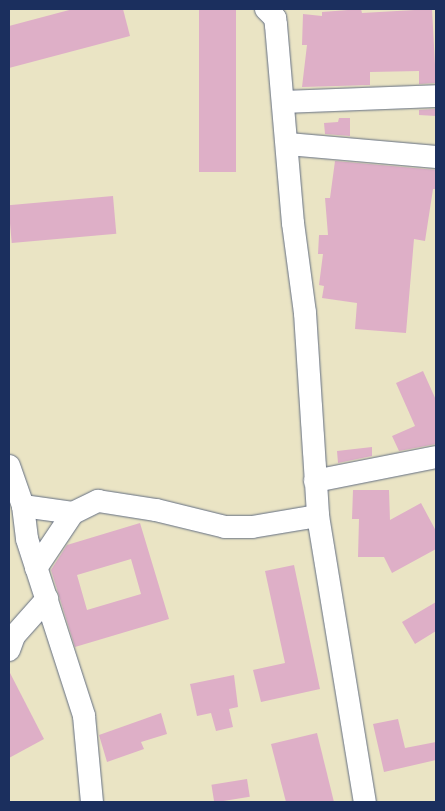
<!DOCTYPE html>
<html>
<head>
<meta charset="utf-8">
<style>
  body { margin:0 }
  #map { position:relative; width:445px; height:811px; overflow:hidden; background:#eae4c4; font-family:Mynerve,sans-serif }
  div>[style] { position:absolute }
  .building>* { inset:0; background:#deafc7; transform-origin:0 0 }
  .roads { filter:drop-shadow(0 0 1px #636e82) drop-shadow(0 0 1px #636e82) }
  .minor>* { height:22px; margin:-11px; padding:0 11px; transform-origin:11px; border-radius:11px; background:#fff }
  span { translate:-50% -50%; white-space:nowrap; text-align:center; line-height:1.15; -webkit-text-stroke:4px #fbf7ec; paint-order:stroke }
  .frame { position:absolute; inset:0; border:10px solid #1b2f5e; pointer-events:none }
</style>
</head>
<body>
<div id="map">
  <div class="building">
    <div style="clip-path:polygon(73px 9px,123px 9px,130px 36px,9px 68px,9px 26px)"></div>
    <div style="left:199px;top:9px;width:37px;height:163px"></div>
    <div style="clip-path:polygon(361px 9px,362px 13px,432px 9px,436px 83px,419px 84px,419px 71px,370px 72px,370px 85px,302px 87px,307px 45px,302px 45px,303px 14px,322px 16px,322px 12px)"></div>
    <div style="clip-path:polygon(436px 109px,436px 116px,419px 115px,419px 110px)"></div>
    <div style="clip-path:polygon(339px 118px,350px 118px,350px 136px,325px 134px,324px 123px,338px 122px)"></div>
    <div style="clip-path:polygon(335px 161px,436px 170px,436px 189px,433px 189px,425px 241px,414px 239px,406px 333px,355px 329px,357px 303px,322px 298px,324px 286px,319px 285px,323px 254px,318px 254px,319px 235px,328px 235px,325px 198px,330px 198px)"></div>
    <div style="left:113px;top:196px;width:38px;height:105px;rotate:85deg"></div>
    <div style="clip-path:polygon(423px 371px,436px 400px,436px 444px,399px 451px,392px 436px,415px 426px,396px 383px)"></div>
    <div style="clip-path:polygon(372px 447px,372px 456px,338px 463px,337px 451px)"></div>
    <div style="clip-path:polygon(353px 490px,389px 490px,390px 520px,421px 503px,436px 531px,436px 549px,392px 573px,384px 557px,358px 557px,359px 519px,352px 519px)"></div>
    <div style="clip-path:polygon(evenodd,140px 523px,169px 619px,75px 647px,51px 570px,67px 545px,140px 523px,131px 559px,141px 594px,87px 610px,77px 575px,131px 559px)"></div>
    <div style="clip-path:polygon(294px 565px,320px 689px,261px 702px,253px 670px,285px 663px,265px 571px)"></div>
    <div style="clip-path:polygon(436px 602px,436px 631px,415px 644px,402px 622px)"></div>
    <div style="clip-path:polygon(9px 671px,44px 739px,9px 758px)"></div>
    <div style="clip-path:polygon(234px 675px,238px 707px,229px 709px,233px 727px,216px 731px,211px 713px,197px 716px,190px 684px)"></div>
    <div style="clip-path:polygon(161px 713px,167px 734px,141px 742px,144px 749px,107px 762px,99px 735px)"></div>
    <div style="clip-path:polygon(398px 719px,405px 748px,436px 742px,436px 760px,384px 772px,373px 724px)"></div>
    <div style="clip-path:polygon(317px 733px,334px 802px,286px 802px,271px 744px)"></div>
    <div style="left:247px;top:779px;width:18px;height:36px;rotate:81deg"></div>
  </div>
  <div class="roads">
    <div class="minor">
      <div style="left:266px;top:9px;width:13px;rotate:45deg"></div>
      <div style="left:275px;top:18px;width:7px;rotate:82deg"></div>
      <div style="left:276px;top:25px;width:199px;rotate:85.1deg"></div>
      <div style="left:293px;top:223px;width:91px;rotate:82.4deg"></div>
      <div style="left:305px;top:313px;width:203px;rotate:86.3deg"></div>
      <div style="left:318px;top:516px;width:290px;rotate:80.7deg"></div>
      <div style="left:283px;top:102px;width:153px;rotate:-2.2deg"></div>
      <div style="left:288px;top:144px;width:149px;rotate:5deg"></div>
      <div style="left:9px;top:466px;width:42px;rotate:70.7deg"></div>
      <div style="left:23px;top:506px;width:33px;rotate:83deg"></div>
      <div style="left:27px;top:539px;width:186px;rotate:72.1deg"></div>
      <div style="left:84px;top:716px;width:86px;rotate:84.7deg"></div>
      <div style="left:315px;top:481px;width:123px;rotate:-11.2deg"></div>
      <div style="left:23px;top:506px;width:50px;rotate:8deg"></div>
      <div style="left:36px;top:568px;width:66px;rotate:-56.1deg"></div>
      <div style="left:73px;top:513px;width:28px;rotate:-26deg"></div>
      <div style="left:98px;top:501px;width:59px;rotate:8.8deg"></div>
      <div style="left:156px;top:510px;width:71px;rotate:13.8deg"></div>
      <div style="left:225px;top:527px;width:27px"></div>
      <div style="left:252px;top:527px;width:67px;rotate:-9.5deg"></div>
      <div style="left:9px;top:650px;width:15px;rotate:-70deg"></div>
      <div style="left:14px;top:636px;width:50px;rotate:-48.3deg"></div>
    </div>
  </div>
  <div class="frame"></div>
</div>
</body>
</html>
